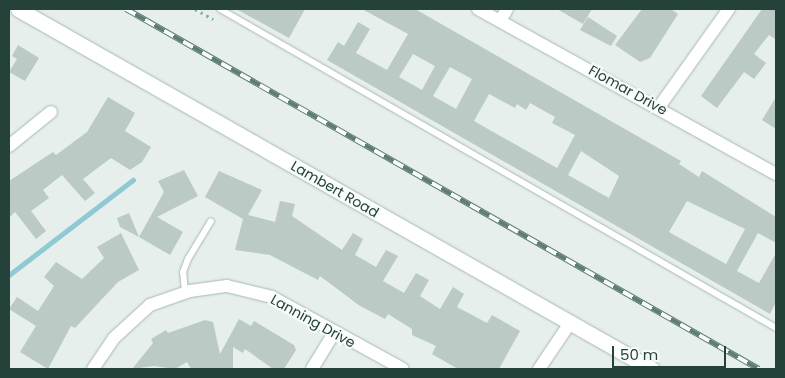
<!DOCTYPE html>
<html>
<head>
<meta charset="utf-8">
<style>
  body { margin:0 }
  #map { position:relative; width:785px; height:378px; overflow:hidden; background:#e6efeb; font-family:Poppins,sans-serif }
  div>[style] { position:absolute }
  .stream>* { height:4.5px; margin:-2.25px; padding:0 2.25px; transform-origin:2.25px; border-radius:2.25px; background:#8ec9d4 }
  .building>* { inset:0; background:#bbcac4 }
  .path>* { height:2.5px; margin-top:-1.25px; transform-origin:0; background:repeating-linear-gradient(90deg,#86b3a5 0 2.5px,transparent 0 6.5px) }
  .roads { filter:drop-shadow(0 0 1px #a8b8b2) drop-shadow(0 0 1px #a8b8b2) }
  .service>* { height:6px; margin:-3px; padding:0 3px; transform-origin:3px; border-radius:3px; background:#fff }
  .minor>* { height:12px; margin:-6px; padding:0 6px; transform-origin:6px; border-radius:6px; background:#fff }
  .secondary>* { height:15px; margin:-7.5px; padding:0 7.5px; transform-origin:7.5px; border-radius:7.5px; background:#fff }
  .rail>* { height:5.5px; margin-top:-2.75px; transform-origin:0; background:repeating-linear-gradient(90deg,#f7fbf9 0 11px,#5f7d75 0 22px); box-sizing:border-box; border-block:1px solid #5f7d75 }
  span { translate:-50% -50%; white-space:nowrap; text-align:center; line-height:1.15; -webkit-text-stroke:4.5px #f7fbf9; paint-order:stroke }
  .street-label { font-size:14px; color:#24423a }
  .frame { position:absolute; inset:0; border:10px solid #24423a; pointer-events:none }
  .scale { position:absolute; left:612px; top:346px; width:114px; height:22px; box-sizing:border-box; border:2px solid #24423a; border-top:0; padding-left:6px; font-size:15px; line-height:18px; white-space:nowrap; color:#24423a; -webkit-text-stroke:4px #f7fbf9; paint-order:stroke }
</style>
</head>
<body>
<div id="map">
  <div class="stream">
    <div style="left:9px;top:275px;width:156px;rotate:-37.5deg"></div>
  </div>
  <div class="building">
    <div style="clip-path:polygon(236px 9px,305px 9px,289px 38px)"></div>
    <div style="clip-path:polygon(evenodd,362px 9px,415px 9px,681px 161px,679px 164px,699px 177px,702px 171px,776px 217px,776px 243px,758px 233px,737px 271px,759px 283px,776px 253px,776px 302px,770px 314px,327px 60px,338px 42px,344px 46px,358px 22px,370px 29px,356px 53px,387px 70px,408px 34px,362px 9px,413px 54px,435px 66px,422px 90px,399px 77px,413px 54px,362px 9px,450px 67px,472px 79px,456px 109px,433px 96px,450px 67px,362px 9px,489px 94px,515px 108px,517px 104px,526px 110px,530px 103px,555px 117px,552px 123px,575px 135px,557px 168px,474px 121px,489px 94px,362px 9px,581px 151px,619px 176px,609px 198px,568px 175px,581px 151px,362px 9px,687px 201px,745px 229px,726px 264px,669px 232px,687px 201px)"></div>
    <div style="clip-path:polygon(557px 9px,592px 9px,583px 24px)"></div>
    <div style="clip-path:polygon(642px 9px,671px 9px,678px 14px,650px 58px,640px 62px,615px 45px)"></div>
    <div style="clip-path:polygon(762px 9px,776px 9px,776px 40px,769px 35px,754px 54px,766px 63px,754px 79px,744px 72px,717px 108px,701px 96px)"></div>
    <div style="clip-path:polygon(588px 17px,617px 36px,611px 46px,580px 30px)"></div>
    <div style="clip-path:polygon(18px 45px,39px 58px,25px 81px,9px 72px,17px 59px,12px 56px)"></div>
    <div style="clip-path:polygon(108px 97px,135px 113px,125px 131px,151px 147px,142px 162px,130px 170px,111px 158px,83px 179px,95px 193px,85px 201px,62px 175px,43px 190px,49px 198px,31px 211px,46px 231px,36px 239px,15px 212px,9px 218px,9px 181px,53px 152px,56px 155px,87px 132px)"></div>
    <div style="clip-path:polygon(776px 97px,776px 129px,762px 120px)"></div>
    <div style="clip-path:polygon(184px 170px,198px 196px,157px 217px,183px 232px,170px 255px,139px 237px,164px 192px,158px 181px)"></div>
    <div style="clip-path:polygon(219px 171px,262px 190px,248px 215px,275px 222px,280px 201px,295px 204px,292px 216px,342px 250px,353px 233px,363px 239px,355px 255px,376px 267px,386px 250px,398px 256px,383px 281px,404px 293px,416px 273px,429px 280px,420px 296px,440px 309px,453px 287px,464px 294px,457px 307px,487px 323px,492px 315px,520px 331px,499px 369px,458px 369px,432px 354px,436px 346px,412px 335px,412px 329px,388px 314px,385px 319px,360px 306px,320px 276px,318px 280px,270px 255px,235px 250px,243px 219px,205px 197px)"></div>
    <div style="clip-path:polygon(129px 213px,139px 237px,120px 227px,117px 218px)"></div>
    <div style="clip-path:polygon(121px 233px,139px 270px,118px 282px,75px 328px,71px 326px,48px 369px,20px 352px,36px 326px,9px 309px,17px 297px,38px 311px,54px 286px,44px 277px,56px 262px,82px 279px,104px 258px,97px 247px)"></div>
    <div style="clip-path:polygon(239px 319px,251px 326px,254px 321px,294px 345px,296px 350px,284px 369px,273px 369px,245px 349px,243px 353px,233px 347px,233px 369px,191px 369px,187px 362px,175px 369px,154px 366px,132px 369px,153px 343px,151px 339px,166px 330px,168px 333px,205px 320px,213px 322px,220px 354px)"></div>
  </div>
  <div class="path">
    <div style="left:195px;top:9px;width:21px;rotate:29deg"></div>
  </div>
  <div class="roads">
    <div class="service">
      <div style="left:220px;top:9px;width:641px;rotate:29.84deg"></div>
      <div style="left:185px;top:293px;width:21px;rotate:-95deg"></div>
      <div style="left:183px;top:272px;width:14px;rotate:-69deg"></div>
      <div style="left:188px;top:259px;width:44px;rotate:-58.8deg"></div>
    </div>
    <div class="minor">
      <div style="left:478px;top:9px;width:341px;rotate:29deg"></div>
      <div style="left:500px;top:21px;width:14px;rotate:-60deg"></div>
      <div style="left:659px;top:107px;width:120px;rotate:-54.5deg"></div>
      <div style="left:9px;top:146px;width:54px;rotate:-39deg"></div>
      <div style="left:93px;top:369px;width:37px;rotate:-56deg"></div>
      <div style="left:114px;top:338px;width:49px;rotate:-42.5deg"></div>
      <div style="left:150px;top:305px;width:42px;rotate:-19.3deg"></div>
      <div style="left:190px;top:291px;width:37px;rotate:-8deg"></div>
      <div style="left:227px;top:286px;width:46px;rotate:13.7deg"></div>
      <div style="left:272px;top:297px;width:149px;rotate:28.8deg"></div>
      <div style="left:312px;top:369px;width:42px;rotate:-58.6deg"></div>
      <div style="left:539px;top:369px;width:55px;rotate:-56deg"></div>
    </div>
    <div class="secondary">
      <div style="left:18px;top:9px;width:729px;rotate:29.59deg"></div>
    </div>
  </div>
  <div class="rail">
    <div style="left:126px;top:9px;width:728px;rotate:29.63deg"></div>
  </div>
  <div class="street-label">
    <span style="left:628px;top:90px;rotate:29deg">Flomar Drive</span>
    <span style="left:335px;top:189px;rotate:30deg">Lambert Road</span>
    <span style="left:313px;top:321px;rotate:29deg">Lanning Drive</span>
  </div>
  <div class="frame"></div>
  <div class="scale">50 m</div>
</div>
</body>
</html>
